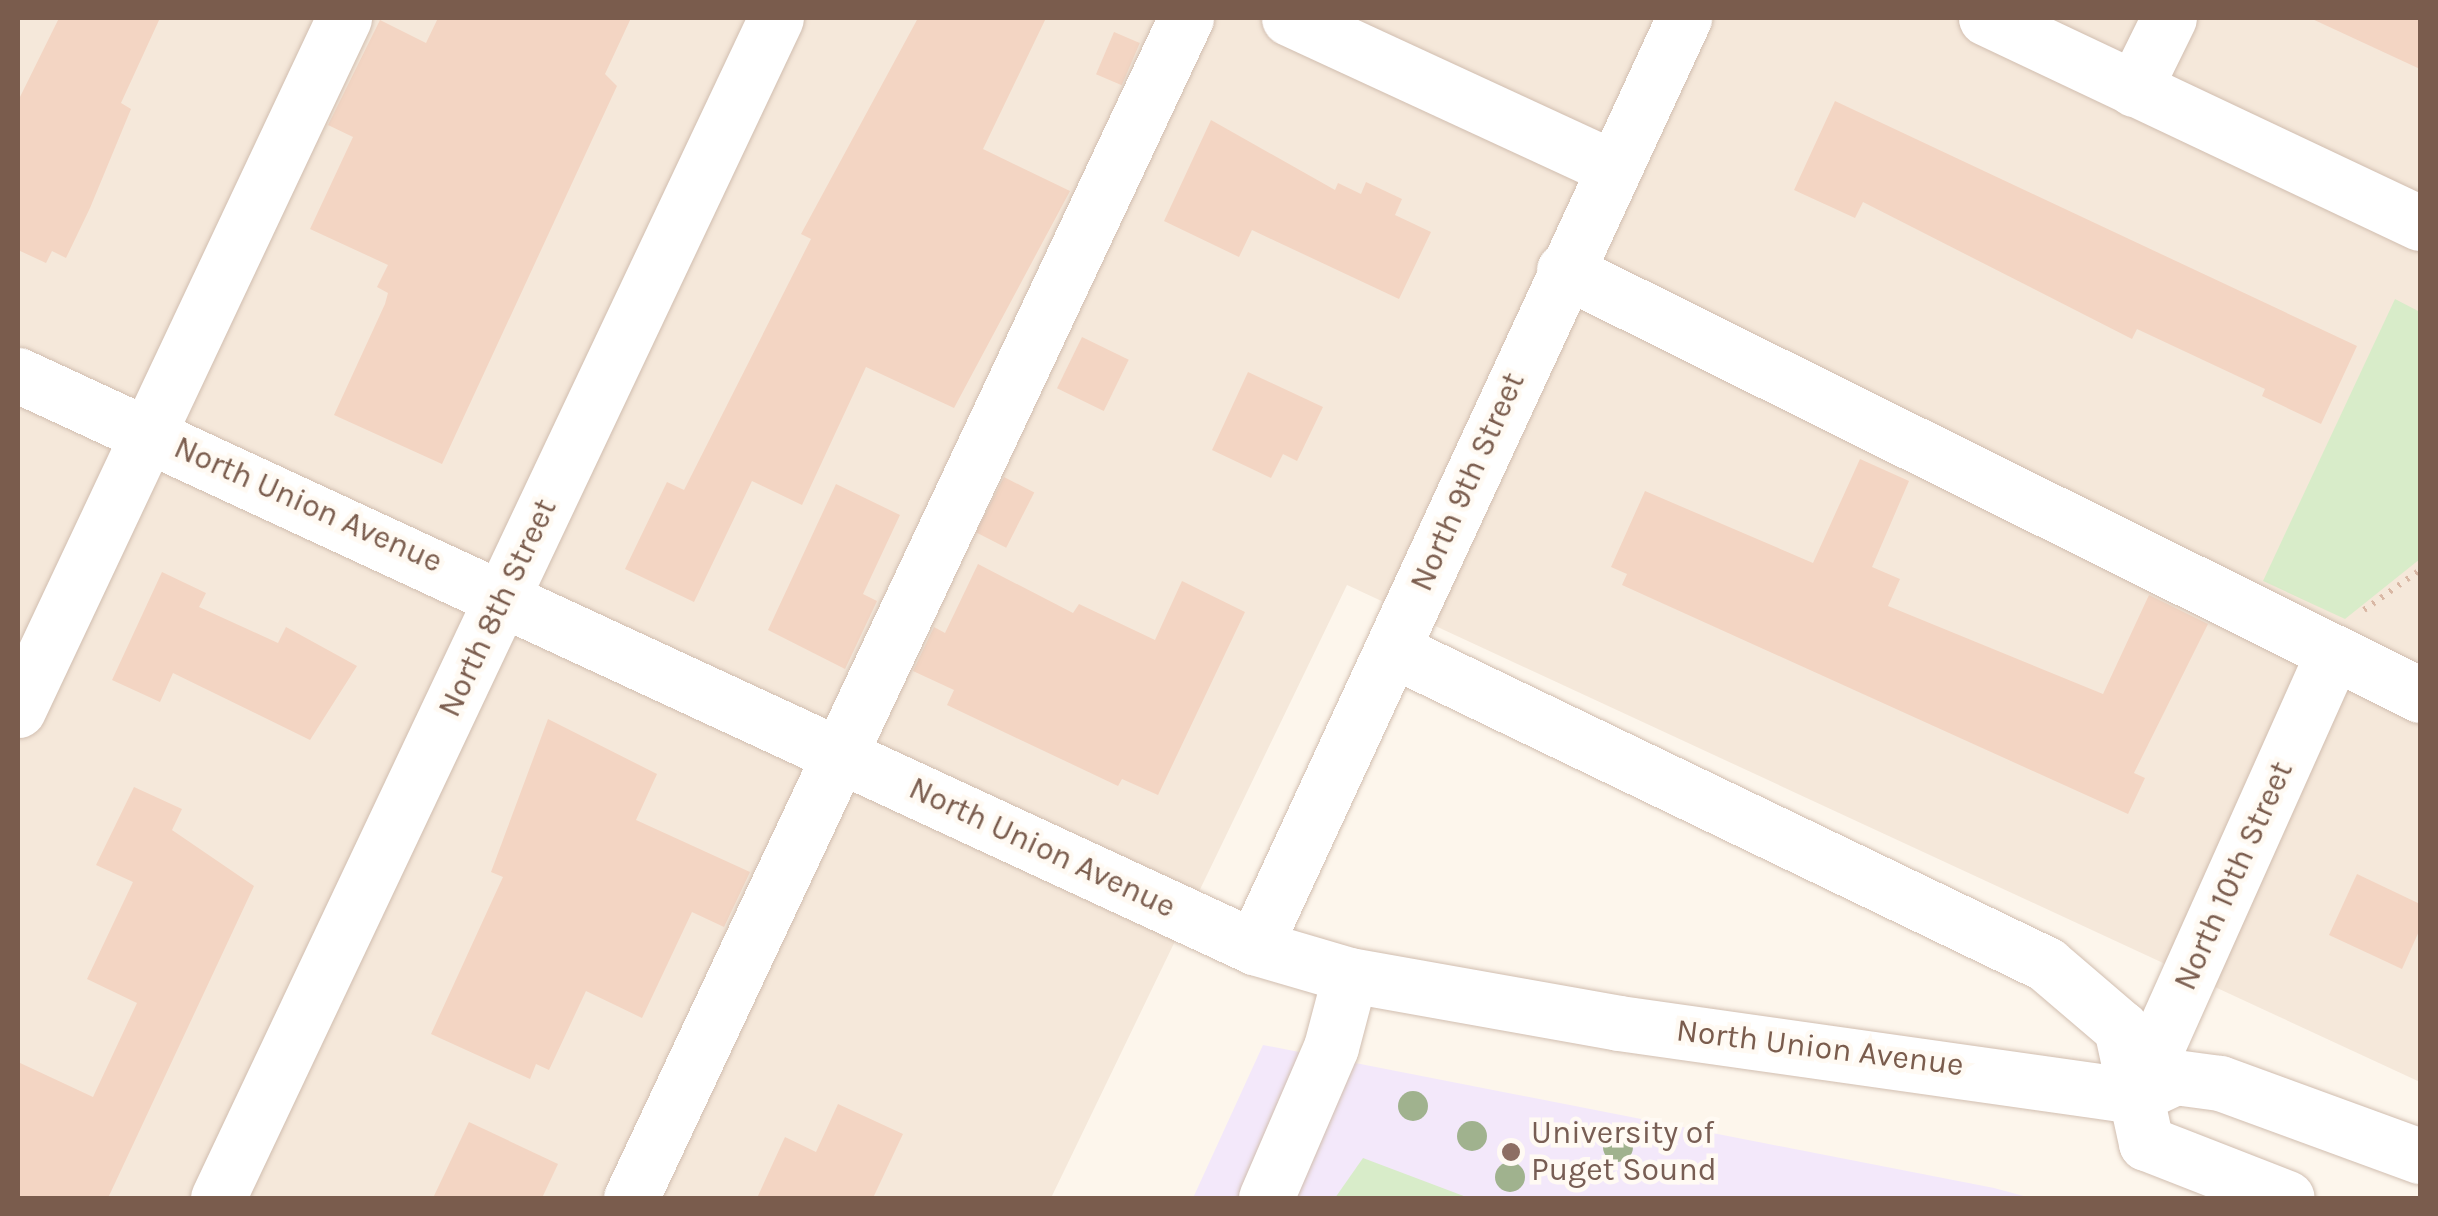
<!DOCTYPE html>
<html>
<head>
<meta charset="utf-8">
<style>
  body { margin:0 }
  #map { position:relative; width:2438px; height:1216px; overflow:hidden; background:#fdf6ec; font-family:Karla,sans-serif }
  div>[style] { position:absolute }
  .residential>* { inset:0; background:#f5e8da }
  .education>* { inset:0; background:#f3e8fa }
  .green>* { inset:0; background:#d8ecc9 }
  .building>* { inset:0; background:#f3d5c3; transform-origin:0 0 }
  .path>* { height:6px; margin-top:-3px; transform-origin:0; background:repeating-linear-gradient(90deg,#d9b8a5 0 2.5px,transparent 0 10.5px) }
  .roads { filter:drop-shadow(0 0 2px #d1beb0) drop-shadow(0 0 2px #d1beb0) }
  .minor>* { height:55px; margin:-27.5px; padding:0 27.5px; transform-origin:27.5px; border-radius:27.5px; background:#fff }
  .trees>* { width:30px; height:30px; margin:-15px; border-radius:50%; background:#a0b28e }
  .dots>* { width:28px; height:28px; translate:-50% -50%; box-sizing:border-box; border:5px solid #fffaf3; border-radius:50% }
  span { translate:-50% -50%; white-space:nowrap; text-align:center; line-height:1.15; -webkit-text-stroke:9px #fffaf3; paint-order:stroke }
  .street-label { font-size:32px; color:#7a5c4d }
  .education-label { font-size:32px; color:#785e54 }
  .left { translate:0 -50%; text-align:left }
  .frame { position:absolute; inset:0; border:20px solid #7a5c4d; pointer-events:none }
</style>
</head>
<body>
<div id="map">
  <div class="residential">
    <div style="clip-path:polygon(18px 18px,2420px 18px,2420px 1082px,1347px 585px,1051px 1198px,18px 1198px)"></div>
  </div>
  <div class="education">
    <div style="clip-path:polygon(1263px 1045px,1994px 1188px,2031px 1198px,1193px 1198px)"></div>
  </div>
  <div class="green">
    <div style="clip-path:polygon(2395px 299px,2420px 312px,2420px 559px,2345px 619px,2263px 581px)"></div>
    <div style="clip-path:polygon(1363px 1158px,1469px 1198px,1335px 1198px)"></div>
  </div>
  <div class="building">
    <div style="clip-path:polygon(59px 18px,160px 18px,121px 103px,131px 109px,90px 208px,66px 258px,52px 251px,46px 263px,18px 250px,18px 101px)"></div>
    <div style="clip-path:polygon(438px 18px,631px 18px,605px 74px,617px 86px,442px 464px,334px 415px,385px 304px,388px 293px,377px 287px,388px 265px,310px 229px,353px 137px,328px 125px,380px 20px,426px 43px)"></div>
    <div style="clip-path:polygon(918px 18px,1046px 18px,983px 149px,1070px 191px,954px 408px,866px 367px,802px 505px,752px 481px,694px 602px,625px 569px,667px 482px,684px 490px,811px 239px,801px 234px)"></div>
    <div style="clip-path:polygon(2310px 18px,2420px 18px,2420px 69px)"></div>
    <div style="left:1114px;top:32px;width:28px;height:46px;rotate:23deg"></div>
    <div style="clip-path:polygon(1835px 101px,2357px 346px,2321px 424px,2262px 396px,2265px 389px,2137px 329px,2132px 339px,1863px 202px,1855px 218px,1794px 190px)"></div>
    <div style="clip-path:polygon(1211px 120px,1335px 190px,1338px 183px,1361px 194px,1366px 182px,1402px 199px,1395px 215px,1431px 232px,1399px 299px,1252px 230px,1239px 257px,1164px 221px)"></div>
    <div style="left:1082px;top:337px;width:52px;height:57px;rotate:26deg"></div>
    <div style="clip-path:polygon(1248px 372px,1323px 407px,1297px 461px,1283px 454px,1271px 478px,1212px 450px)"></div>
    <div style="clip-path:polygon(1860px 459px,1909px 481px,1872px 567px,1900px 579px,1888px 606px,2103px 694px,2149px 595px,2208px 624px,2134px 773px,2145px 778px,2128px 814px,1622px 585px,1627px 574px,1611px 567px,1645px 491px,1813px 563px)"></div>
    <div style="left:1004px;top:477px;width:34px;height:62px;rotate:27deg"></div>
    <div style="clip-path:polygon(836px 484px,900px 515px,863px 594px,877px 601px,845px 669px,768px 630px)"></div>
    <div style="clip-path:polygon(978px 564px,1073px 613px,1079px 604px,1155px 640px,1182px 581px,1245px 612px,1158px 795px,1122px 779px,1118px 786px,947px 705px,954px 690px,913px 671px,934px 627px,945px 633px)"></div>
    <div style="clip-path:polygon(162px 572px,206px 593px,199px 607px,278px 643px,286px 627px,357px 666px,310px 740px,173px 673px,160px 702px,112px 680px)"></div>
    <div style="clip-path:polygon(548px 719px,657px 774px,636px 820px,750px 872px,724px 927px,692px 912px,642px 1018px,586px 991px,549px 1070px,536px 1064px,530px 1079px,431px 1034px,503px 877px,491px 872px)"></div>
    <div style="clip-path:polygon(134px 787px,182px 809px,172px 830px,254px 886px,108px 1198px,18px 1198px,18px 1062px,93px 1097px,137px 1003px,87px 979px,133px 882px,96px 865px)"></div>
    <div style="clip-path:polygon(2357px 874px,2420px 904px,2420px 929px,2402px 969px,2329px 935px)"></div>
    <div style="clip-path:polygon(838px 1104px,903px 1134px,873px 1198px,757px 1198px,785px 1137px,816px 1152px)"></div>
    <div style="clip-path:polygon(469px 1122px,558px 1164px,542px 1198px,433px 1198px)"></div>
  </div>
  <div class="path">
    <div style="left:2364px;top:610px;width:69px;rotate:-35.5deg"></div>
  </div>
  <div class="roads">
    <div class="minor">
      <div style="left:1289px;top:18px;width:357px;rotate:24.8deg"></div>
      <div style="left:1986px;top:18px;width:480px;rotate:25.3deg"></div>
      <div style="left:2134px;top:89px;width:79px;rotate:-63.8deg"></div>
      <div style="left:1564px;top:270px;width:956px;rotate:26.4deg"></div>
      <div style="left:18px;top:375px;width:1362px;rotate:24.83deg"></div>
      <div style="left:1254px;top:947px;width:100px;rotate:16.3deg"></div>
      <div style="left:1350px;top:975px;width:273px;rotate:10.1deg"></div>
      <div style="left:1619px;top:1023px;width:521px;rotate:8.05deg"></div>
      <div style="left:2135px;top:1096px;width:44px;rotate:-25.4deg"></div>
      <div style="left:2175px;top:1077px;width:45px;rotate:7.6deg"></div>
      <div style="left:2220px;top:1083px;width:213px;rotate:20.1deg"></div>
      <div style="left:1393px;top:650px;width:725px;rotate:25.68deg"></div>
      <div style="left:2046px;top:964px;width:99px;rotate:40.5deg"></div>
      <div style="left:2121px;top:1028px;width:118px;rotate:77.7deg"></div>
      <div style="left:2146px;top:1143px;width:151px;rotate:21.3deg"></div>
      <div style="left:18px;top:710px;width:765px;rotate:-64.77deg"></div>
      <div style="left:1254px;top:947px;width:1024px;rotate:-65.16deg"></div>
      <div style="left:2135px;top:1096px;width:483px;rotate:-65.9deg"></div>
      <div style="left:218px;top:1198px;width:1305px;rotate:-64.69deg"></div>
      <div style="left:631px;top:1198px;width:1304px;rotate:-64.81deg"></div>
      <div style="left:1266px;top:1198px;width:164px;rotate:-66.7deg"></div>
      <div style="left:1331px;top:1047px;width:74px;rotate:-75.2deg"></div>
    </div>
  </div>
  <div class="trees">
    <div style="left:1413px;top:1106px"></div>
    <div style="left:1472px;top:1136px"></div>
    <div style="left:1618px;top:1147px"></div>
    <div style="left:1510px;top:1177px"></div>
  </div>
  <div class="dots">
    <div style="left:1511px;top:1152px;background:#8d6e63"></div>
  </div>
  <div class="street-label">
    <span style="left:1468px;top:482px;rotate:-66deg">North 9th Street</span>
    <span style="left:308px;top:505px;rotate:24deg">North Union Avenue</span>
    <span style="left:498px;top:608px;rotate:-65deg">North 8th Street</span>
    <span style="left:1042px;top:848px;rotate:25deg">North Union Avenue</span>
    <span style="left:2234px;top:876px;rotate:-66deg">North 10th Street</span>
    <span style="left:1820px;top:1048px;rotate:7deg">North Union Avenue</span>
  </div>
  <div class="education-label">
    <span class="left" style="left:1531px;top:1152px">University of<br>Puget Sound</span>
  </div>
  <div class="frame"></div>
</div>
</body>
</html>
